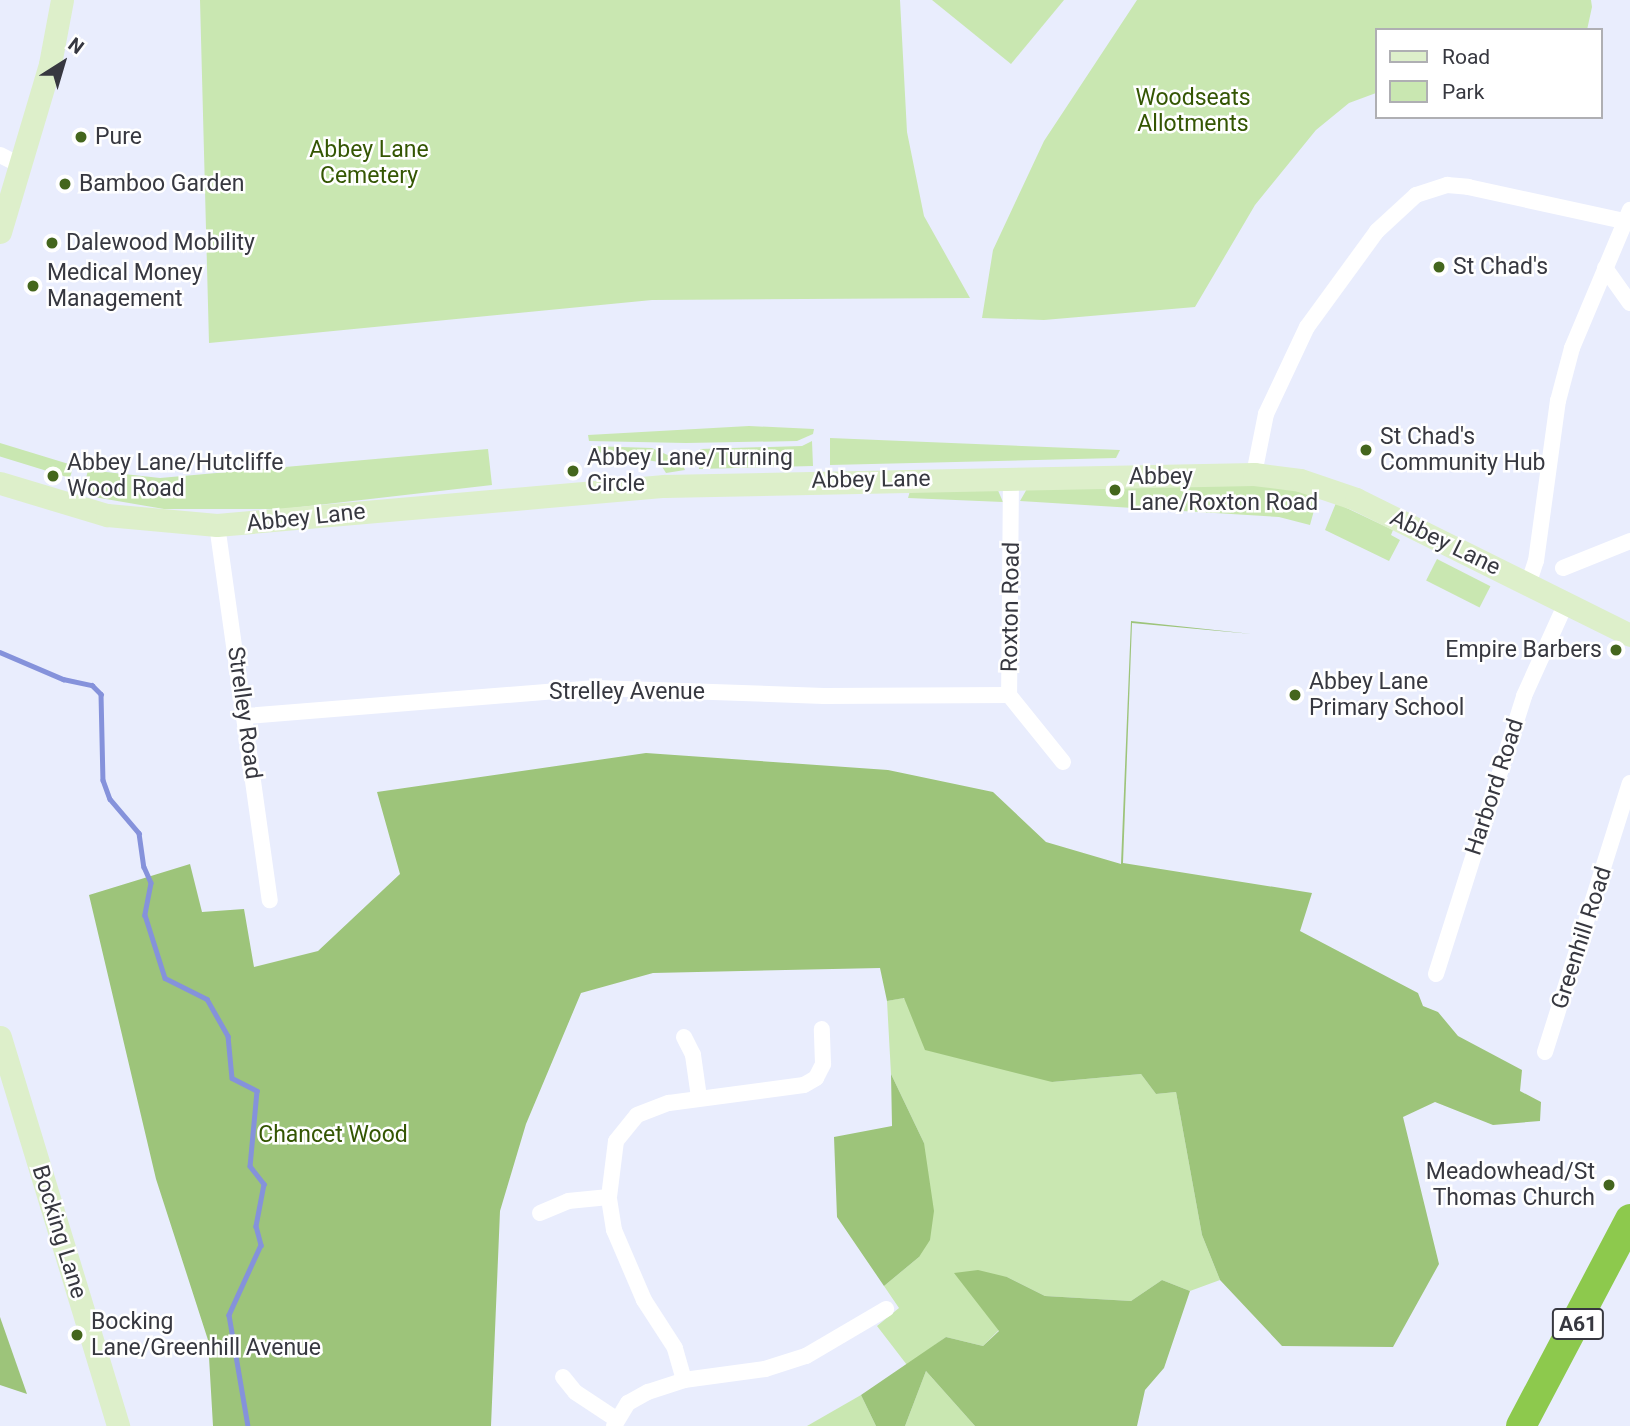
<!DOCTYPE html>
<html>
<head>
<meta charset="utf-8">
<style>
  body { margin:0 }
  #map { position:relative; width:1630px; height:1426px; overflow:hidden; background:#e9edfd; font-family:Roboto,sans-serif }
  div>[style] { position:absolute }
  .green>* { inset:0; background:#c9e7b1; transform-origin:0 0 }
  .forest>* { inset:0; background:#9dc47a }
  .stream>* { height:4.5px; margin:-2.25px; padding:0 2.25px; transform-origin:2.25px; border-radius:2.25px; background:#8592db }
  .street>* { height:16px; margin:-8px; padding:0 8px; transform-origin:8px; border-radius:8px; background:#fff }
  .secondary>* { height:23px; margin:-11.5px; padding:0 11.5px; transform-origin:11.5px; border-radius:11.5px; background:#ddefca }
  .highway>* { height:30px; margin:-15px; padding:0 15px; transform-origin:15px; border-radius:15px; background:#8dc94d }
  .dots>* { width:19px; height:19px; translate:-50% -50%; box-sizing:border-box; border:4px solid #fff; border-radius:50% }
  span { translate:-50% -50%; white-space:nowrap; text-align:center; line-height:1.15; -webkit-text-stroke:5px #fff; paint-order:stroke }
  .shield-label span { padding:2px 5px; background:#fff; border:2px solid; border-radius:5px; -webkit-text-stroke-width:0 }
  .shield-label { font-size:21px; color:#373840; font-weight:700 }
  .park-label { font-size:23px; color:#345603 }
  .poi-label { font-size:23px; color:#373840 }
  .left { translate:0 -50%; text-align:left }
  .right { translate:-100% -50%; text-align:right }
  .street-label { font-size:23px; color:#373840 }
  .legend { position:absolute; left:1375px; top:28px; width:228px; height:91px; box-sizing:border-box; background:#fff; border:2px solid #afafb3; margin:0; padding:9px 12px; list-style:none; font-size:21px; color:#373840 }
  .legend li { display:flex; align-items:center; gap:14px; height:35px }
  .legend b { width:35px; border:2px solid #afafb3 }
  .north { position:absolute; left:28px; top:28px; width:70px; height:70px; -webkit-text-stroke:5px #fff; paint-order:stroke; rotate:37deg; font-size:19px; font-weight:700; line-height:28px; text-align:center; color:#373840 }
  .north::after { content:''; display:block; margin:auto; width:24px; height:32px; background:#373840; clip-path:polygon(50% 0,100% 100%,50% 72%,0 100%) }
</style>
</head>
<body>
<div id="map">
  <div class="green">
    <div style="clip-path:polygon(200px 0,900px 0,907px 132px,924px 216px,970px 298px,652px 300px,209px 343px)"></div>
    <div style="clip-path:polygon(932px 0,1064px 0,1011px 64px)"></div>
    <div style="clip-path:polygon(1137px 0,1591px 0,1592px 7px,1587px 30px,1376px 30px,1376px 93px,1349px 103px,1316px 130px,1255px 205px,1195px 307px,1044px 320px,982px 318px,993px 250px,1044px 141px)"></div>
    <div style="clip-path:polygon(749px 426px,814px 429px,813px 434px,797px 441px,686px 443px,589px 441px,588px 435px)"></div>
    <div style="clip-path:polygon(830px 438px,1120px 450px,1116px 458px,830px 465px)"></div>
    <div style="clip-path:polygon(812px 441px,813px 466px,699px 469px,700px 449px,802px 446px)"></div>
    <div style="left:0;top:443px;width:77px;height:13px;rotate:17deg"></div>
    <div style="clip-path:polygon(591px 446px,652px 448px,681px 461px,685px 470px,666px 473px,659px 462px,591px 451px)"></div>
    <div style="clip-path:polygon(488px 449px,492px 485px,283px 509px,164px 509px,94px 497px,83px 491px,88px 470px,160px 478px)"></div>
    <div style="clip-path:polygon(1268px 482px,1318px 496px,1310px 525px,1279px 517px,1020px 501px,1028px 487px)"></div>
    <div style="clip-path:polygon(997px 488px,1003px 502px,908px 498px,910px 491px)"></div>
    <div style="clip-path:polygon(1336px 503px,1393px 530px,1391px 535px,1400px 540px,1389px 561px,1325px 530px)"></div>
    <div style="left:1437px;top:559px;width:60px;height:24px;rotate:27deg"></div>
    <div style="clip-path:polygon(903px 998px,1052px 1082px,1141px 1074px,1156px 1094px,1176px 1092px,1202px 1235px,1220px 1280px,1190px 1291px,1162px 1280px,1131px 1301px,1045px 1296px,1007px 1277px,955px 1273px,999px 1330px,983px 1346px,946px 1337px,907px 1365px,877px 1326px,899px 1308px,884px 1286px,919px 1257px,924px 1143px,891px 1074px,887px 1001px)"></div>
    <div style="clip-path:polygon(926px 1371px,975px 1426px,905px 1426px)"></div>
    <div style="clip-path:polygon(861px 1395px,876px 1426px,807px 1426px)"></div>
  </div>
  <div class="forest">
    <div style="clip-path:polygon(1131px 621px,1252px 634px,1132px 623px,1123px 863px,1312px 893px,1300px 931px,1418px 993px,1423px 1006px,1438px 1012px,1458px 1036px,1522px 1070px,1520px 1091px,1541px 1102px,1540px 1121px,1493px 1125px,1435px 1102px,1403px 1117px,1439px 1264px,1393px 1347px,1282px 1346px,1220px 1280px,1202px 1235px,1176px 1092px,1156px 1094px,1141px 1074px,1052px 1082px,925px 1050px,904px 998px,887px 1001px,880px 968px,653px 973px,581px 993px,526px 1124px,500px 1211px,491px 1426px,213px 1426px,208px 1340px,156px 1179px,89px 895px,190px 864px,202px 912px,244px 909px,254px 967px,318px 951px,400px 874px,377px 792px,646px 753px,888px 770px,993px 792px,1046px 842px,1121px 864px)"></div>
    <div style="clip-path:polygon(891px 1074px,924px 1143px,934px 1211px,930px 1240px,919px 1257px,884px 1286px,837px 1217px,834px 1137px,892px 1126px)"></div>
    <div style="clip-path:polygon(978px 1270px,1007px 1277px,1045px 1296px,1131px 1301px,1162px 1280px,1190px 1291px,1164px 1368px,1145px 1390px,1137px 1426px,975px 1426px,926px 1371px,905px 1426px,876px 1426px,861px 1395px,946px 1337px,983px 1346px,999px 1331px,954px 1273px)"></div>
    <div style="clip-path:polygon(0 1317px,27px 1394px,0 1385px)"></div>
  </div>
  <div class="stream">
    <div style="left:0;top:652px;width:69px;rotate:23.2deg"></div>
    <div style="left:63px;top:679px;width:30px;rotate:12deg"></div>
    <div style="left:92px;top:685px;width:13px;rotate:45deg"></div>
    <div style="left:101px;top:694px;width:86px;rotate:88.7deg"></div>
    <div style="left:103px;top:780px;width:20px;rotate:70deg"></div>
    <div style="left:110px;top:799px;width:45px;rotate:49.5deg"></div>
    <div style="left:139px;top:833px;width:34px;rotate:82deg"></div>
    <div style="left:144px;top:867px;width:17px;rotate:66deg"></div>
    <div style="left:151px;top:883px;width:33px;rotate:101deg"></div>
    <div style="left:145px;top:915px;width:66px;rotate:72.4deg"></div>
    <div style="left:165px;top:978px;width:47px;rotate:26.6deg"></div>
    <div style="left:207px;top:999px;width:43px;rotate:60.4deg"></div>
    <div style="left:228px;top:1036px;width:42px;rotate:84.6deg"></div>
    <div style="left:232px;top:1078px;width:28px;rotate:27deg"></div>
    <div style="left:257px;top:1091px;width:75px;rotate:95.3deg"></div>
    <div style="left:250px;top:1166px;width:23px;rotate:52deg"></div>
    <div style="left:264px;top:1184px;width:43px;rotate:100.8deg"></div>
    <div style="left:256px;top:1226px;width:20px;rotate:75deg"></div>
    <div style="left:261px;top:1245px;width:77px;rotate:114.6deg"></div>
    <div style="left:229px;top:1315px;width:113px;rotate:80.3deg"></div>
  </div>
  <div class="street">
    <div style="left:0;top:155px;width:22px;rotate:27deg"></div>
    <div style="left:1605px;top:268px;width:43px;rotate:54.5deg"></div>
    <div style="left:1254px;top:474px;width:61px;rotate:-78.7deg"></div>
    <div style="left:1266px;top:414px;width:96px;rotate:-64.8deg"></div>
    <div style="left:1307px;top:327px;width:119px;rotate:-53.9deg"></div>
    <div style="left:1377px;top:231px;width:53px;rotate:-42.7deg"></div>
    <div style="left:1416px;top:195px;width:33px;rotate:-18deg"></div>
    <div style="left:1447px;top:185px;width:21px;rotate:5deg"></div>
    <div style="left:1468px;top:187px;width:160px;rotate:12.3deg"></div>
    <div style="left:1011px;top:476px;width:219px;rotate:90.5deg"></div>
    <div style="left:1009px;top:695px;width:86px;rotate:51.1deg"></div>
    <div style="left:217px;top:525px;width:379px;rotate:82deg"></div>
    <div style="left:1563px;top:568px;width:72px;rotate:-21.9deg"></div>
    <div style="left:1528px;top:585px;width:25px;rotate:-72deg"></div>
    <div style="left:1536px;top:561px;width:162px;rotate:-82.2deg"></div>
    <div style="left:1558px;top:401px;width:55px;rotate:-75.2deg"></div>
    <div style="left:1572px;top:348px;width:150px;rotate:-67.2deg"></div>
    <div style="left:246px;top:716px;width:351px;rotate:-4.6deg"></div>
    <div style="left:596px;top:688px;width:228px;rotate:2deg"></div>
    <div style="left:824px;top:696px;width:185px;rotate:-0.3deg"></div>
    <div style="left:1436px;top:974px;width:292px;rotate:-72.4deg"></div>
    <div style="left:1524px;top:696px;width:102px;rotate:-65.7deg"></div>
    <div style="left:684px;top:1037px;width:20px;rotate:63deg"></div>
    <div style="left:693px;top:1055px;width:42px;rotate:81.9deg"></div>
    <div style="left:1545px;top:1052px;width:282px;rotate:-72.5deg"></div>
    <div style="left:540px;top:1213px;width:30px;rotate:-23deg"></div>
    <div style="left:568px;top:1201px;width:41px;rotate:-5.6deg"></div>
    <div style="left:563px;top:1377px;width:19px;rotate:51deg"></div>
    <div style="left:575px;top:1392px;width:49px;rotate:33.4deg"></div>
    <div style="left:684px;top:1380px;width:33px;rotate:-106deg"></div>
    <div style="left:675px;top:1348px;width:57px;rotate:-122.9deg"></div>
    <div style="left:644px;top:1300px;width:76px;rotate:-113.2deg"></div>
    <div style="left:614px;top:1230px;width:33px;rotate:-99deg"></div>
    <div style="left:609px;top:1197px;width:56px;rotate:-82.9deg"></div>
    <div style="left:616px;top:1141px;width:33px;rotate:-51deg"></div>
    <div style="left:637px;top:1115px;width:34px;rotate:-21deg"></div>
    <div style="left:669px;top:1103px;width:136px;rotate:-7.6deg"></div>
    <div style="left:804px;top:1085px;width:14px;rotate:-30deg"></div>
    <div style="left:816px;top:1078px;width:16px;rotate:-63deg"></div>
    <div style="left:823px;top:1064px;width:35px;rotate:-92deg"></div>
    <div style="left:614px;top:1426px;width:27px;rotate:-59deg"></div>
    <div style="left:628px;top:1403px;width:23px;rotate:-29deg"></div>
    <div style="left:648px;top:1392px;width:38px;rotate:-18deg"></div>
    <div style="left:684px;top:1380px;width:82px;rotate:-7.7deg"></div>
    <div style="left:765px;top:1369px;width:43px;rotate:-17.6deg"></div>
    <div style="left:806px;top:1356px;width:93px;rotate:-30.4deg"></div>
  </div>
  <div class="secondary">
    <div style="left:0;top:232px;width:175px;rotate:-73.4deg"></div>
    <div style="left:50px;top:64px;width:65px;rotate:-79.4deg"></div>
    <div style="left:0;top:483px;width:112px;rotate:16.7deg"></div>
    <div style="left:107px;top:515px;width:110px;rotate:5.2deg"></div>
    <div style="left:217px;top:525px;width:449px;rotate:-5deg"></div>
    <div style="left:664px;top:486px;width:590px;rotate:-1.17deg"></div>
    <div style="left:1254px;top:474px;width:46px;rotate:7.4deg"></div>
    <div style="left:1300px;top:480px;width:59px;rotate:18.7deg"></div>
    <div style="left:1356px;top:499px;width:306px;rotate:26.4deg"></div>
    <div style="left:0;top:1037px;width:407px;rotate:73.1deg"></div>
  </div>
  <div class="highway">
    <div style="left:1521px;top:1426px;width:234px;rotate:-62.2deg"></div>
  </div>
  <div class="dots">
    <div style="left:81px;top:137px;background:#44661d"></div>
    <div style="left:65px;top:184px;background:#44661d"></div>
    <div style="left:52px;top:243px;background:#44661d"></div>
    <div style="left:1439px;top:267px;background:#44661d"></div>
    <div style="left:33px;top:286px;background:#44661d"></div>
    <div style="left:1366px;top:450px;background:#44661d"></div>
    <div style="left:573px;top:471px;background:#44661d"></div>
    <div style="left:53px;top:476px;background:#44661d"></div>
    <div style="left:1115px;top:490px;background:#44661d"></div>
    <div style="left:1616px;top:650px;background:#44661d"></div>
    <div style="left:1295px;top:695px;background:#44661d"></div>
    <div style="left:1609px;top:1185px;background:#44661d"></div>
    <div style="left:77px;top:1335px;background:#44661d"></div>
  </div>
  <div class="shield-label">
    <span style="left:1578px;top:1324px">A61</span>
  </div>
  <div class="park-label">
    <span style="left:1193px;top:111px">Woodseats<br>Allotments</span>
    <span style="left:369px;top:163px">Abbey Lane<br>Cemetery</span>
    <span style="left:333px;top:1135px">Chancet Wood</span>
  </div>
  <div class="poi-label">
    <span class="left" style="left:95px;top:137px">Pure</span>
    <span class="left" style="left:79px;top:184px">Bamboo Garden</span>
    <span class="left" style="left:66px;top:243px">Dalewood Mobility</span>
    <span class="left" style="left:1453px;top:267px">St Chad's</span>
    <span class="left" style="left:47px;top:286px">Medical Money<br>Management</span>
    <span class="left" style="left:1380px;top:450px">St Chad's<br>Community Hub</span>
    <span class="left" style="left:587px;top:471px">Abbey Lane/Turning<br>Circle</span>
    <span class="left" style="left:67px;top:476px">Abbey Lane/Hutcliffe<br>Wood Road</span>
    <span class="left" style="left:1129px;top:490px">Abbey<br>Lane/Roxton Road</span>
    <span class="right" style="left:1602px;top:650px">Empire Barbers</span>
    <span class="left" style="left:1309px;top:695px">Abbey Lane<br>Primary School</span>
    <span class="right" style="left:1595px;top:1185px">Meadowhead/St<br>Thomas Church</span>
    <span class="left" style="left:91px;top:1335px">Bocking<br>Lane/Greenhill Avenue</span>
  </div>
  <div class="street-label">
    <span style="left:871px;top:480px;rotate:-1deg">Abbey Lane</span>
    <span style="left:306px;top:518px;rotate:-6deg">Abbey Lane</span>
    <span style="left:1445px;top:543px;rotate:26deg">Abbey Lane</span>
    <span style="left:1011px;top:607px;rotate:-89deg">Roxton Road</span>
    <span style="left:627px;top:692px">Strelley Avenue</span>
    <span style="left:244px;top:713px;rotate:82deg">Strelley Road</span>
    <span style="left:1495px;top:787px;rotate:-72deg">Harbord Road</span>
    <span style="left:1582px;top:938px;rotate:-72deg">Greenhill Road</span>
    <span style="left:59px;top:1232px;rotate:73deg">Bocking Lane</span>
  </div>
  <ul class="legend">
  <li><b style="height:9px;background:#ddefca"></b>Road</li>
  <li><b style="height:19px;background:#c9e7b1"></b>Park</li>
  </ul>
  <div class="north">N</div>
</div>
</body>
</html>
